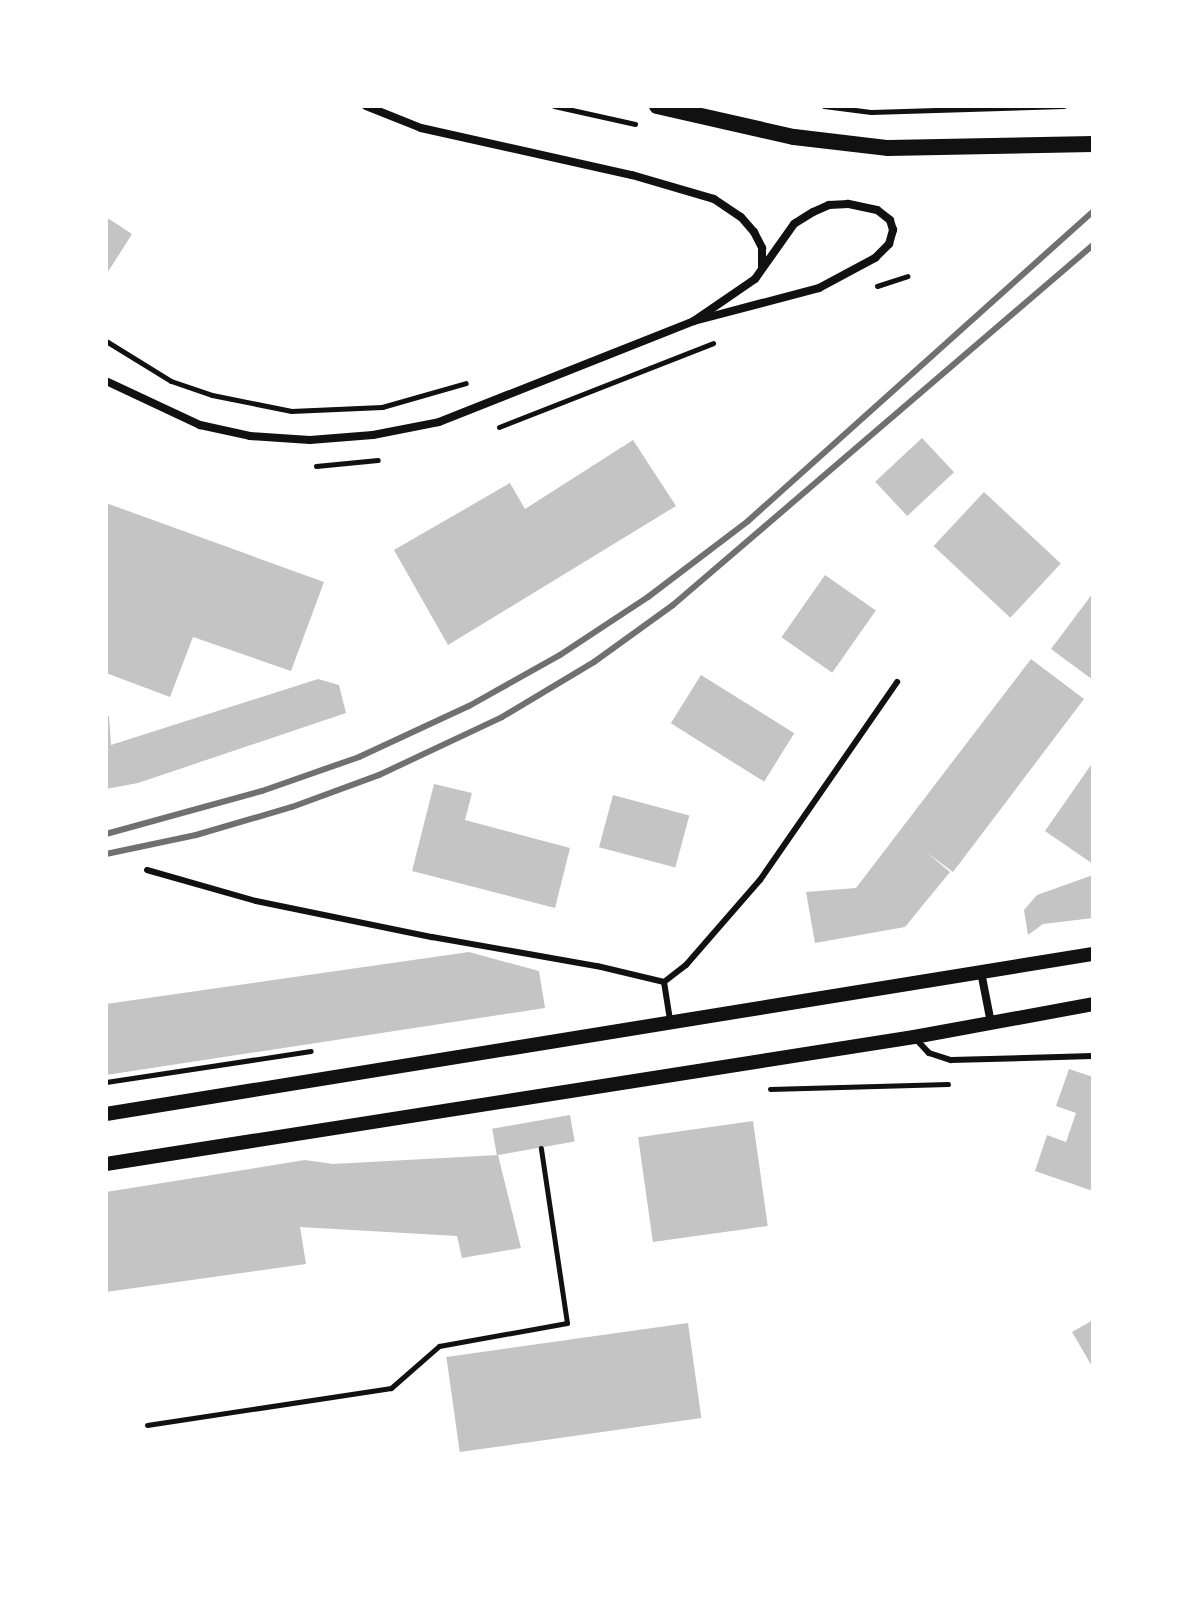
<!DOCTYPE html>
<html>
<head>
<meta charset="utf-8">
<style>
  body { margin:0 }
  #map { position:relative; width:1199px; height:1608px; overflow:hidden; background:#fff; font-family:Mulish,sans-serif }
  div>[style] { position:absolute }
  .building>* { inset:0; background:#c4c4c4; transform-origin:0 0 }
  .path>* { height:5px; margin:-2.5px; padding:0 2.5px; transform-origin:2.5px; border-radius:2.5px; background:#111 }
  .service>* { height:6px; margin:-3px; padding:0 3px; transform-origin:3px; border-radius:3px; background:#111 }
  .minor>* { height:8px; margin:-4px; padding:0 4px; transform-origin:4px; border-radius:4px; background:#111 }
  .tertiary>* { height:14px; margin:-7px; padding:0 7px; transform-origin:7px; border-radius:7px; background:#111 }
  .secondary>* { height:16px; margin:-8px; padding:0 8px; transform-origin:8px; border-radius:8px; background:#111 }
  .rail>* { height:6px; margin:-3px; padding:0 3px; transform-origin:3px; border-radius:3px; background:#707070 }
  span { translate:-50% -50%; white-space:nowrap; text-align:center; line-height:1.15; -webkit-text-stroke:6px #fff; paint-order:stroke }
  .frame { position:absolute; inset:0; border:108px solid #fff; pointer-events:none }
</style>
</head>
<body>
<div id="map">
  <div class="building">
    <div style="clip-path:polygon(106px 217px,132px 234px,106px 275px)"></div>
    <div style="left:922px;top:438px;width:47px;height:64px;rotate:47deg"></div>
    <div style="clip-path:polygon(633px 440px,676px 506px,448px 645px,394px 550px,510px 483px,525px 509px)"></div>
    <div style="left:984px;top:492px;width:105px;height:74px;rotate:43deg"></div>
    <div style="clip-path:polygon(106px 503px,324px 582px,291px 671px,193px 637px,170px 697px,106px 673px)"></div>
    <div style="left:825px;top:575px;width:62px;height:76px;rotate:35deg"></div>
    <div style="clip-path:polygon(1093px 593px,1093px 680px,1051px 649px)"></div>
    <div style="clip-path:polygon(1031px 659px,1084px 699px,953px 872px,926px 852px,950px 872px,905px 927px,815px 943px,806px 892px,856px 888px)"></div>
    <div style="left:701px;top:675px;width:110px;height:57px;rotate:32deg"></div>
    <div style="clip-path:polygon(318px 679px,339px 685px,346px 713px,138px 783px,106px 789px,106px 716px,109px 716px,111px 745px)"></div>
    <div style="clip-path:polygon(1093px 762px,1093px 864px,1045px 831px)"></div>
    <div style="clip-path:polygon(434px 784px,472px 793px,465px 820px,570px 848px,555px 908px,412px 871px)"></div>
    <div style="left:613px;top:795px;width:79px;height:54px;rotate:15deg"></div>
    <div style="clip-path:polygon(1093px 875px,1093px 918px,1043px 924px,1028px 935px,1024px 910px,1037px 895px)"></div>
    <div style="clip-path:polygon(469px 952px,539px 971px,545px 1008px,106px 1075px,106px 1004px)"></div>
    <div style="clip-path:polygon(1069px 1069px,1093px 1077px,1093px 1191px,1035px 1171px,1047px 1135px,1066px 1142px,1076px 1113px,1056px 1106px)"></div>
    <div style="left:570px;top:1115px;width:27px;height:79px;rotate:80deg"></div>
    <div style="left:753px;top:1121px;width:106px;height:116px;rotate:82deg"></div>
    <div style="clip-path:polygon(498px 1155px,521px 1248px,462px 1258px,457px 1236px,300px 1227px,306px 1264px,106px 1292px,106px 1192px,305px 1160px,333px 1164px)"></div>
    <div style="clip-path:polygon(1093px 1320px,1093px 1368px,1072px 1332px)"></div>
    <div style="left:688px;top:1323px;width:96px;height:244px;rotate:82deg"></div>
  </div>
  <div class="path">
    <div style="left:554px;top:106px;width:83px;rotate:12.5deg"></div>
    <div style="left:824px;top:106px;width:47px;rotate:7.3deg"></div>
    <div style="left:871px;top:112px;width:193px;rotate:-1.8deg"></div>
    <div style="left:877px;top:286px;width:32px;rotate:-18deg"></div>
    <div style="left:106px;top:341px;width:76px;rotate:31.6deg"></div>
    <div style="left:171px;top:381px;width:43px;rotate:18.9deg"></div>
    <div style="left:212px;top:395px;width:81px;rotate:11.4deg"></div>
    <div style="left:291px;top:411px;width:91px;rotate:-2.5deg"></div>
    <div style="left:382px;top:407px;width:87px;rotate:-15.9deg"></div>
    <div style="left:499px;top:427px;width:230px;rotate:-21.4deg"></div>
    <div style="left:316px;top:466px;width:62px;rotate:-5.5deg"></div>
    <div style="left:106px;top:1082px;width:207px;rotate:-8.6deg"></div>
    <div style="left:770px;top:1089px;width:178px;rotate:-1.6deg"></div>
    <div style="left:147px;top:1425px;width:247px;rotate:-8.6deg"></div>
    <div style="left:391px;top:1388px;width:64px;rotate:-41.2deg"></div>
    <div style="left:439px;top:1346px;width:130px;rotate:-10.2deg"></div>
    <div style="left:567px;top:1323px;width:177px;rotate:-98.5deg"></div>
  </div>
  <div class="service">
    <div style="left:147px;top:870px;width:113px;rotate:15.9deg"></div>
    <div style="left:256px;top:901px;width:180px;rotate:11.6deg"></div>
    <div style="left:432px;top:937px;width:168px;rotate:10deg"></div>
    <div style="left:597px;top:966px;width:69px;rotate:13.4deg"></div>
    <div style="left:664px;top:982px;width:39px;rotate:81deg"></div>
    <div style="left:664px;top:982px;width:28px;rotate:-38deg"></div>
    <div style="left:686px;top:965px;width:113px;rotate:-49deg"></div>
    <div style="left:760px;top:880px;width:241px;rotate:-55.3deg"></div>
    <div style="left:914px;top:1037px;width:22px;rotate:47deg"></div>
    <div style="left:929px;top:1053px;width:23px;rotate:18deg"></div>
    <div style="left:951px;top:1060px;width:142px;rotate:-1.6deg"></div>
  </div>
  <div class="minor">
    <div style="left:366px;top:106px;width:59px;rotate:21.8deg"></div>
    <div style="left:421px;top:128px;width:216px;rotate:12.6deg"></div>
    <div style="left:632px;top:175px;width:85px;rotate:16.3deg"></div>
    <div style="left:714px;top:199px;width:32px;rotate:34deg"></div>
    <div style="left:741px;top:217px;width:20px;rotate:49deg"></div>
    <div style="left:754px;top:232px;width:18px;rotate:63deg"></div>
    <div style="left:762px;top:248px;width:19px;rotate:90deg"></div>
    <div style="left:106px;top:381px;width:104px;rotate:25.1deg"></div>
    <div style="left:200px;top:425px;width:51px;rotate:12.4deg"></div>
    <div style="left:250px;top:436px;width:60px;rotate:3.8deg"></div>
    <div style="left:310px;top:440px;width:63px;rotate:-4.5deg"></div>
    <div style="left:373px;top:435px;width:67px;rotate:-11.1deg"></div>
    <div style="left:439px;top:422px;width:274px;rotate:-21.6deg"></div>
    <div style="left:694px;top:321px;width:129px;rotate:-14.8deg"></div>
    <div style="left:819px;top:288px;width:64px;rotate:-28.2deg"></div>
    <div style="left:875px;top:258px;width:20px;rotate:-45deg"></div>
    <div style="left:889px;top:244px;width:15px;rotate:-74deg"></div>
    <div style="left:893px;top:230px;width:10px;rotate:-107deg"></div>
    <div style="left:890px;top:220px;width:16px;rotate:-142deg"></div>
    <div style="left:877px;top:210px;width:30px;rotate:-168deg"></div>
    <div style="left:848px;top:204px;width:19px;rotate:177deg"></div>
    <div style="left:829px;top:205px;width:17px;rotate:156deg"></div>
    <div style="left:813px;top:212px;width:22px;rotate:148deg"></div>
    <div style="left:794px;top:224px;width:67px;rotate:125.3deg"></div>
    <div style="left:755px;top:279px;width:74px;rotate:145.5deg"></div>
    <div style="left:981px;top:972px;width:52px;rotate:78.9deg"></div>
  </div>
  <div class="tertiary">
    <div style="left:106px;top:1114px;width:1000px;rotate:-9.21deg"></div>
    <div style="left:106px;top:1164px;width:818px;rotate:-8.93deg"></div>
    <div style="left:914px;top:1037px;width:182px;rotate:-10.4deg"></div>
  </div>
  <div class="secondary">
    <div style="left:657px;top:106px;width:140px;rotate:12.8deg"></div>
    <div style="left:794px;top:137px;width:95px;rotate:6.7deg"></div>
    <div style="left:888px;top:148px;width:205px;rotate:-1.1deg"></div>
  </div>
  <div class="rail">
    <div style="left:106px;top:834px;width:162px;rotate:-15.4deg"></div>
    <div style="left:262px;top:791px;width:103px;rotate:-19.3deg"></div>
    <div style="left:359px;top:757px;width:121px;rotate:-24.9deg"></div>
    <div style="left:469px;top:706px;width:104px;rotate:-29.3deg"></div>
    <div style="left:560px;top:655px;width:105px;rotate:-33.4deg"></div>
    <div style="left:648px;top:597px;width:126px;rotate:-37.2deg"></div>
    <div style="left:748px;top:521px;width:464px;rotate:-41.9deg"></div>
    <div style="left:106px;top:854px;width:92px;rotate:-11.9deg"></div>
    <div style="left:196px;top:835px;width:100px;rotate:-16.3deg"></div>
    <div style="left:292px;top:807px;width:93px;rotate:-20.2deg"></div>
    <div style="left:379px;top:775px;width:136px;rotate:-25.2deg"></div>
    <div style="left:502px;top:717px;width:107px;rotate:-30.9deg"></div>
    <div style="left:594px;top:662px;width:97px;rotate:-35.8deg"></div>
    <div style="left:673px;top:605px;width:553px;rotate:-40.6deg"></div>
  </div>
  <div class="frame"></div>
</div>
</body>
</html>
